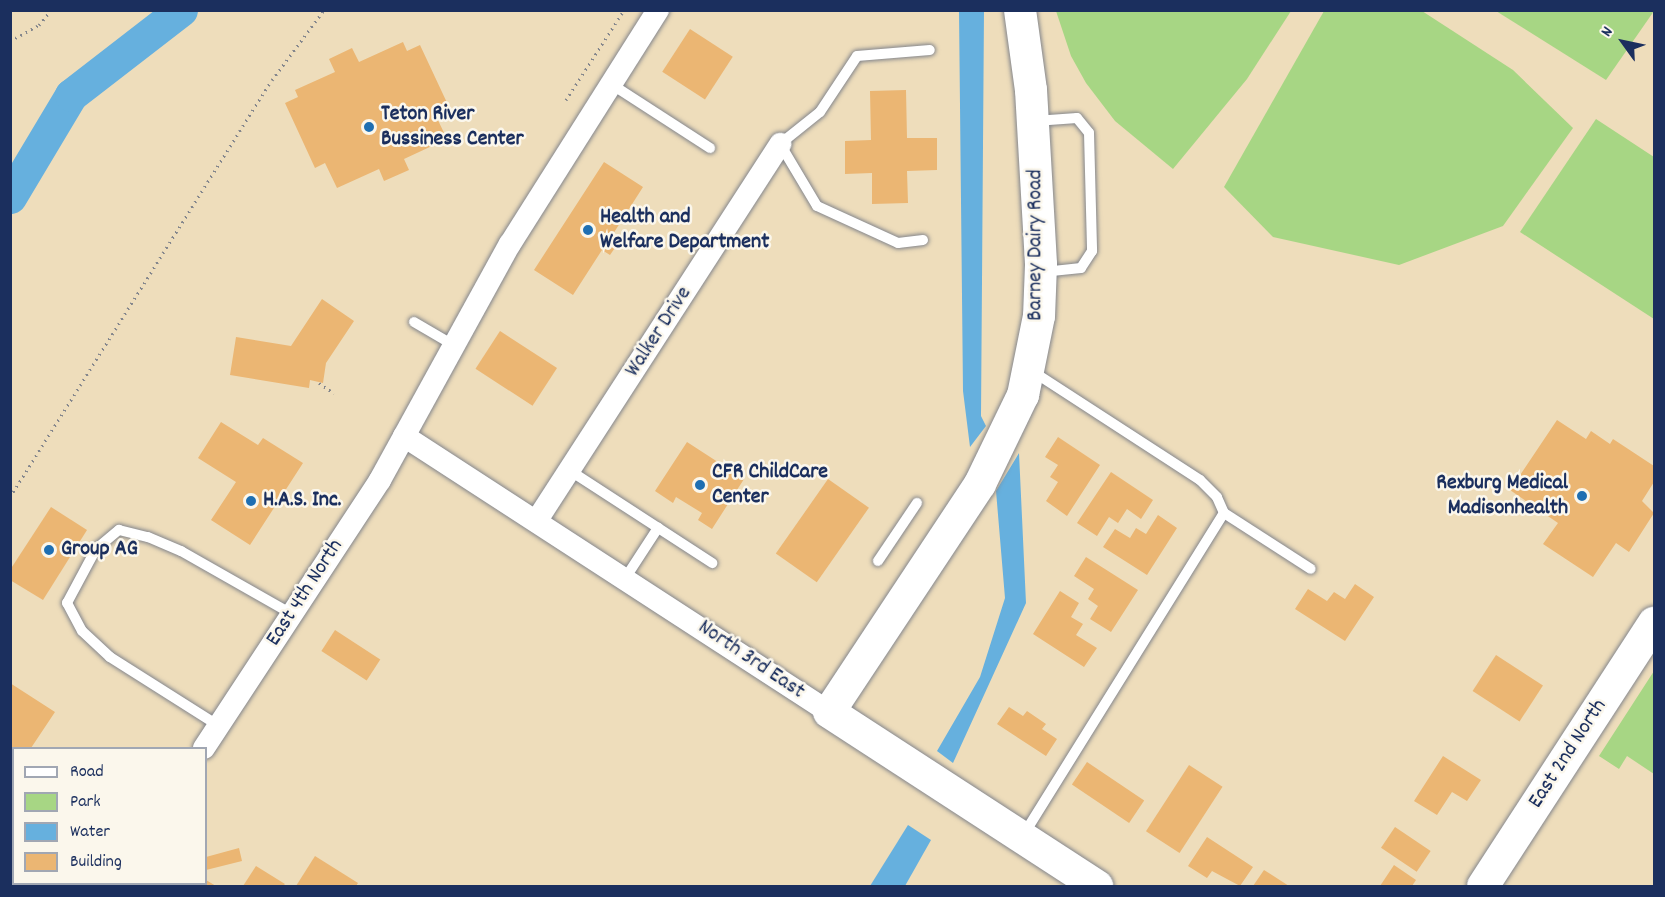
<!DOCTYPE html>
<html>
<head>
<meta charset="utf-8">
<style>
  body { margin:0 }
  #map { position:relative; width:1665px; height:897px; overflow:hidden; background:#edb; font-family:Dekko,sans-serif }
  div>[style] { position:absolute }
  .green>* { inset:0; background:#a7d684 }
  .water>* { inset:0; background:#66b0de }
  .river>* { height:33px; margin:-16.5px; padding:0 16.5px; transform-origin:16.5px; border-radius:16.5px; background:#66b0de }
  .building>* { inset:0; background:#ebb673; transform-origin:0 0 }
  .path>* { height:3px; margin-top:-1.5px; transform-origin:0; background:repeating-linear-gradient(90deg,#84868c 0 1.5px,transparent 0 6px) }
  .roads { filter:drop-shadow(0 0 2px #84868c) drop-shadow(0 0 2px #84868c) }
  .lane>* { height:10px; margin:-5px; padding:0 5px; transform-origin:5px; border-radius:5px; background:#fff }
  .street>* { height:22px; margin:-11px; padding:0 11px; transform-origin:11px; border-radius:11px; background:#fff }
  .secondary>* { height:32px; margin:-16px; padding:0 16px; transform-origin:16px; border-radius:16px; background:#fff }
  .dots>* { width:16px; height:16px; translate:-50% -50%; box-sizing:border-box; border:3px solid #fbf7ec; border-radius:50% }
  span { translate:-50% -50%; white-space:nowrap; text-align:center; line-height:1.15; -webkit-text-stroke:5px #fbf7ec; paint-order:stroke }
  .poi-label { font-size:22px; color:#1b2f5e; font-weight:700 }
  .left { translate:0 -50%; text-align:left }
  .right { translate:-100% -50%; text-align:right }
  .street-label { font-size:22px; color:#1b2f5e }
  .frame { position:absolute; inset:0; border:12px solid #1b2f5e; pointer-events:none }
  .legend { position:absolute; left:12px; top:747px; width:195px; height:138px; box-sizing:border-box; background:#fbf7ec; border:2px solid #a1a7b3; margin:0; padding:8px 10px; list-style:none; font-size:18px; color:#1b2f5e }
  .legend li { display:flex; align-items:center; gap:12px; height:30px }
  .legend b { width:30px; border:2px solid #a1a7b3 }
  .north { position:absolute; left:1593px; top:12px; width:60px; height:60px; -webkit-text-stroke:4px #fbf7ec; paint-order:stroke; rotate:303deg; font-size:16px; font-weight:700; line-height:24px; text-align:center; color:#1b2f5e }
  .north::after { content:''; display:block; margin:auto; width:21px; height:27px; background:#1b2f5e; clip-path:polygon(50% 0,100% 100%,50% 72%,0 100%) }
</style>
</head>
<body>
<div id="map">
  <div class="green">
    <div style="clip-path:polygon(1056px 11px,1056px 10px,1291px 11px,1247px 79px,1173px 169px,1115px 121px,1086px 83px,1071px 56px)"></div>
    <div style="clip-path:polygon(1324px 11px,1422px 11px,1513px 70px,1573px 128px,1503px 226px,1399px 265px,1273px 237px,1224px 187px)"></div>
    <div style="clip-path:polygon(1496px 11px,1654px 11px,1606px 80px)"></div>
    <div style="clip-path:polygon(1596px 119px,1654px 157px,1654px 319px,1520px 232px)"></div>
    <div style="clip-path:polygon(1654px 671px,1654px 774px,1627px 756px,1619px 769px,1599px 756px)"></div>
  </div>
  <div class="water">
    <div style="clip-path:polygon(959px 11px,984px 11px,981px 416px,986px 426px,970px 447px,963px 391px)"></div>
    <div style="clip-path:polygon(1019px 453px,1026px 603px,953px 763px,937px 751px,980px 677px,1005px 598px,996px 491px)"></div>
    <div style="clip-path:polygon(908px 825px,931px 840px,905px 886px,870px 886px)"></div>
  </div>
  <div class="river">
    <div style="left:10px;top:197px;width:119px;rotate:-59.1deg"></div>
    <div style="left:71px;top:95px;width:139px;rotate:-37.7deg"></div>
  </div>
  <div class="building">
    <div style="left:690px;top:29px;width:51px;height:51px;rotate:33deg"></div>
    <div style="clip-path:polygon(403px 42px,407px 51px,420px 45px,449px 107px,435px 114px,447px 139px,404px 159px,409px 170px,384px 181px,379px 169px,337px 188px,325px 163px,315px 168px,285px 103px,298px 97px,295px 90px,335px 72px,329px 59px,352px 48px,359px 62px)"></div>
    <div style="clip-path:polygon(906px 90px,907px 138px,937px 138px,937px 170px,907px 171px,908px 203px,872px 204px,872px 173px,845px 174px,845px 141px,871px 140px,870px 91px)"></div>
    <div style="clip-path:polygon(604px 162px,643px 187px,613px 234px,621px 239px,610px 255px,602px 250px,573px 295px,534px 270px)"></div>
    <div style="clip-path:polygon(322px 299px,354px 321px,326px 363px,323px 383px,310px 380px,309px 388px,230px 375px,236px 337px,291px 346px)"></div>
    <div style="left:500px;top:331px;width:68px;height:45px;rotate:33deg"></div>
    <div style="clip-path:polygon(1557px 420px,1586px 439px,1591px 431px,1610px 444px,1613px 439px,1654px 466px,1654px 482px,1642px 501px,1654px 513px,1629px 552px,1616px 543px,1593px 577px,1543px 544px,1558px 523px,1510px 490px)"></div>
    <div style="clip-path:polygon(221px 422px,258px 445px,263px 438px,303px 463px,250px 545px,211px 520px,236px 482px,198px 458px)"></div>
    <div style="clip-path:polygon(1058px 437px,1100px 465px,1067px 516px,1046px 501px,1058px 482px,1050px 477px,1058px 465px,1045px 457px)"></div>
    <div style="clip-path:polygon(687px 442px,744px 479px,712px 529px,698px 520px,702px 513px,676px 497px,673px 503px,655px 491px)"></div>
    <div style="clip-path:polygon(1111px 472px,1153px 500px,1141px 519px,1127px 509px,1118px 523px,1109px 517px,1097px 536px,1077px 523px)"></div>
    <div style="left:828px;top:479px;width:50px;height:91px;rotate:35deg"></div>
    <div style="clip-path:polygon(51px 507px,87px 530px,43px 600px,10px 580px,10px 570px)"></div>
    <div style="clip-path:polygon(1158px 515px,1177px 528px,1147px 575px,1103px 547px,1115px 529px,1130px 538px,1136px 528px,1146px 534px)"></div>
    <div style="clip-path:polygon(1086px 557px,1138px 590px,1111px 632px,1090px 619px,1098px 606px,1088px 599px,1094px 589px,1074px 576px)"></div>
    <div style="clip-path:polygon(1355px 584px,1374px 597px,1345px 641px,1295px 609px,1308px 589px,1327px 601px,1334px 592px,1345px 599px)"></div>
    <div style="clip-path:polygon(1060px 591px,1079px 603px,1071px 617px,1083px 624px,1076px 635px,1097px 648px,1084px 667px,1033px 634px)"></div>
    <div style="left:335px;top:630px;width:54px;height:25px;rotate:33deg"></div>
    <div style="left:1496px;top:655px;width:56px;height:43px;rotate:33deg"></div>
    <div style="clip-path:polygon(10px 683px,55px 712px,31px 748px,14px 748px,10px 781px)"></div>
    <div style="clip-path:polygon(1009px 707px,1023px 716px,1027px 711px,1046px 724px,1042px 729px,1057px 739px,1046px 756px,997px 724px)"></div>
    <div style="clip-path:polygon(1443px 756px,1481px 780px,1467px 801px,1452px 792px,1437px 815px,1414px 801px)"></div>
    <div style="left:1087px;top:762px;width:69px;height:27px;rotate:34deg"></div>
    <div style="left:1189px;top:765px;width:40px;height:79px;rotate:33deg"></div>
    <div style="left:1395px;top:827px;width:43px;height:25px;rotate:34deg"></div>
    <div style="clip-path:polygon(1207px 837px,1253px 867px,1240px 886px,1212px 871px,1207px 878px,1188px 866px)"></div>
    <div style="clip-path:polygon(239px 848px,242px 861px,206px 870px,206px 857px)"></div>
    <div style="clip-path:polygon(315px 856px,358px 883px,356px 886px,296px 886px)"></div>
    <div style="clip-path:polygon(1394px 865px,1416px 880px,1412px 886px,1380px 886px)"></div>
    <div style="clip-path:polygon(256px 866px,285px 884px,283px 886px,243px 886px)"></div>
    <div style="clip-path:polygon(1264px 870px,1289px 886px,1253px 886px)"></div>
    <div style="clip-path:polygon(206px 880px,216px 886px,163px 886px,206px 884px)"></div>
  </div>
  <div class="path">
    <div style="left:10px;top:41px;width:33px;rotate:-29deg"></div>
    <div style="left:39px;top:25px;width:19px;rotate:-51deg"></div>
    <div style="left:566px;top:100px;width:107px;rotate:-57.2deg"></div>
    <div style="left:319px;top:383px;width:18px;rotate:34deg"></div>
    <div style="left:10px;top:497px;width:492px;rotate:-57.9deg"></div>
    <div style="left:272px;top:80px;width:87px;rotate:-53.4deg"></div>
  </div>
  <div class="roads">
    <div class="lane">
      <div style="left:611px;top:84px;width:118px;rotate:32.9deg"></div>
      <div style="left:1035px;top:121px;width:42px;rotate:-4.1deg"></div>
      <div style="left:1077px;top:118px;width:19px;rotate:51deg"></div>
      <div style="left:1089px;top:133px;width:118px;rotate:88.5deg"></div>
      <div style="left:1092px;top:251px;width:20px;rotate:123deg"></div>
      <div style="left:1081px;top:268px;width:37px;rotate:174deg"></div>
      <div style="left:923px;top:240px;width:25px;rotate:173deg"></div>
      <div style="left:898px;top:243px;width:89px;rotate:-155.4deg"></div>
      <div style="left:817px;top:206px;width:72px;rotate:-120.8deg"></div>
      <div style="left:780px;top:144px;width:51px;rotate:-38.7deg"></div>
      <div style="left:820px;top:112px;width:67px;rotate:-56.5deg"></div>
      <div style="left:857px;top:56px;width:73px;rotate:-4.7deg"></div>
      <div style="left:414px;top:322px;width:48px;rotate:30.3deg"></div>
      <div style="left:569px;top:470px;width:171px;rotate:33deg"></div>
      <div style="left:1224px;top:513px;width:103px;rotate:32.8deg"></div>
      <div style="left:878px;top:561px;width:70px;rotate:-56.1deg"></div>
      <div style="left:626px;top:577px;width:59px;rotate:-56.9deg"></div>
      <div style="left:219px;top:726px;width:129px;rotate:-147.7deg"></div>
      <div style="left:110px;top:657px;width:38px;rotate:-137deg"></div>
      <div style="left:82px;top:631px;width:32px;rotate:-118deg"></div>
      <div style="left:67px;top:603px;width:61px;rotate:-61.8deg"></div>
      <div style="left:96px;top:549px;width:30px;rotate:-40deg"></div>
      <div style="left:119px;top:530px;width:30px;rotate:14deg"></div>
      <div style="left:148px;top:537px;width:36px;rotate:23deg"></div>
      <div style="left:181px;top:551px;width:128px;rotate:29.6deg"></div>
      <div style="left:1024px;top:834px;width:378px;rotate:-58.1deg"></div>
      <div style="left:1224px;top:513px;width:17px;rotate:-114deg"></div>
      <div style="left:1217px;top:497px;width:24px;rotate:-135deg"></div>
      <div style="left:1200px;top:480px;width:200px;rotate:-147deg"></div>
    </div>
    <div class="street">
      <div style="left:404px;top:436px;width:507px;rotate:33deg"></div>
      <div style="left:537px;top:520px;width:448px;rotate:-57.1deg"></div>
      <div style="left:204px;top:748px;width:321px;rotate:-56.7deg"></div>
      <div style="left:380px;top:480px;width:269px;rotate:-61.2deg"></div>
      <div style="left:510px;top:244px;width:277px;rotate:-57.7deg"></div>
      <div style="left:114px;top:886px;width:3px;rotate:-45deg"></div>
    </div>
    <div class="secondary">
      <div style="left:1020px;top:10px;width:81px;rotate:82.2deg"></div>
      <div style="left:1031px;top:90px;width:175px;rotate:86.7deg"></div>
      <div style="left:1041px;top:265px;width:51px;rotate:92.2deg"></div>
      <div style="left:1039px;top:316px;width:81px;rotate:101.4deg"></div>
      <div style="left:1023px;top:395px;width:99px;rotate:115.8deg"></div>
      <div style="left:980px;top:484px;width:273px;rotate:123.5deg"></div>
      <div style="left:829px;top:712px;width:320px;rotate:33deg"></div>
      <div style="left:1483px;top:886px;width:314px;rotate:-57deg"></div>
    </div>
  </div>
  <div class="dots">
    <div style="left:369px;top:127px;background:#1f6fb2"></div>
    <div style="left:588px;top:230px;background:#1f6fb2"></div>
    <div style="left:700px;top:485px;background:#1f6fb2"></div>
    <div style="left:1582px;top:496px;background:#1f6fb2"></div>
    <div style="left:251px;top:501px;background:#1f6fb2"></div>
    <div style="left:49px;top:550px;background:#1f6fb2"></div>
  </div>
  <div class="poi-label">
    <span class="left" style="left:381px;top:127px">Teton River<br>Bussiness Center</span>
    <span class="left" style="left:600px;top:230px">Health and<br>Welfare Department</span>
    <span class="left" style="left:712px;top:485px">CFR ChildCare<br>Center</span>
    <span class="right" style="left:1568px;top:496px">Rexburg Medical<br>Madisonhealth</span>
    <span class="left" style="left:263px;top:501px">H.A.S. Inc.</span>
    <span class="left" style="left:61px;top:550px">Group AG</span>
  </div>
  <div class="street-label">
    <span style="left:1036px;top:245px;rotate:-90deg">Barney Dairy Road</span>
    <span style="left:659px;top:332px;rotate:-57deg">Walker Drive</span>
    <span style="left:305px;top:593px;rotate:-57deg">East 4th North</span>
    <span style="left:751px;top:660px;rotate:34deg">North 3rd East</span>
    <span style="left:1568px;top:754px;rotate:-57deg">East 2nd North</span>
  </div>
  <div class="frame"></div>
  <ul class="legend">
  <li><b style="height:8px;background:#fff"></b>Road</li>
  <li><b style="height:16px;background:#a7d684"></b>Park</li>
  <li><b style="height:16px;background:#66b0de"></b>Water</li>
  <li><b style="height:16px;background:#ebb673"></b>Building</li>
  </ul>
  <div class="north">N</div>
</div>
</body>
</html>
